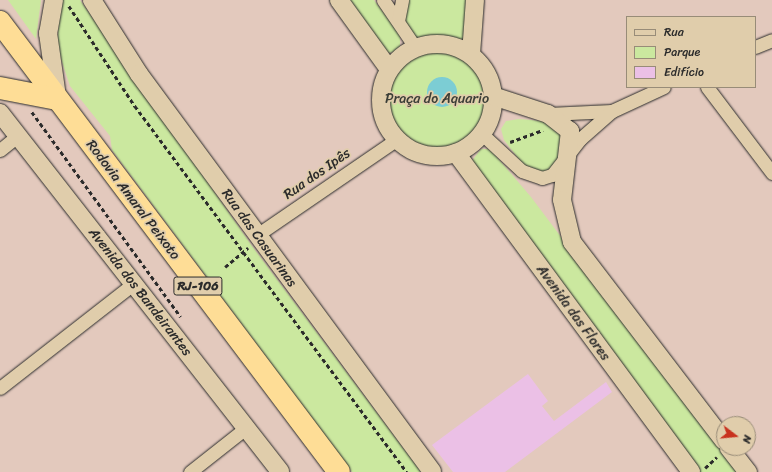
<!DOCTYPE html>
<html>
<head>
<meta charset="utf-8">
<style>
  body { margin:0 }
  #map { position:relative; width:772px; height:472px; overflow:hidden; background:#e3c9bd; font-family:Sriracha,sans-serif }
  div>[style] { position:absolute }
  .green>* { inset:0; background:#cbe89f }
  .round { border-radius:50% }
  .water>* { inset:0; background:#7ccdd4 }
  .building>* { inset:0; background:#ebc0e6 }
  .path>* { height:2.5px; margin-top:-1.25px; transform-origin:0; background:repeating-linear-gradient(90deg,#2b2b2b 0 4px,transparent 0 7px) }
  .roads { filter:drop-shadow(0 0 1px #2b2b2b) drop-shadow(0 0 1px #2b2b2b) }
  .street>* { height:13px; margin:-6.5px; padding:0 6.5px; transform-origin:6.5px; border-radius:6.5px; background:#e0cdab }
  .secondary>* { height:18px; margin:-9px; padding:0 9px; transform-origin:9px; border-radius:9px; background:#e0cdab }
  .secondary>.ring { margin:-9px; padding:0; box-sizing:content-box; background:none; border:18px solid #e0cdab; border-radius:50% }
  .highway>* { height:22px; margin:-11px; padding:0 11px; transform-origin:11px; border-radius:11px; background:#fedd96 }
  span { translate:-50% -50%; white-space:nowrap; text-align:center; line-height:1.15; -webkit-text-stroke:3.5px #e0cdab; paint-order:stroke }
  .shield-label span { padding:1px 3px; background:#e0cdab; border:1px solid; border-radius:3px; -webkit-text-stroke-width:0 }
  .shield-label { font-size:13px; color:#2b2b2b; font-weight:700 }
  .park-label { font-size:14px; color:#3b3e37 }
  .street-label { font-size:14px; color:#2b2b2b }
  .legend { position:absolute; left:626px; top:16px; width:130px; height:72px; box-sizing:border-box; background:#e0cdab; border:1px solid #988c78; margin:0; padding:5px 7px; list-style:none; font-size:12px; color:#2b2b2b }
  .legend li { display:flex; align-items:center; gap:8px; height:20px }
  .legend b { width:20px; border:1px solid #988c78 }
  .north { position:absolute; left:716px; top:416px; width:40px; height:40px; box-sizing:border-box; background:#e0cdab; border:1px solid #988c78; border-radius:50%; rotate:106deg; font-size:11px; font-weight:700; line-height:16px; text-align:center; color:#2b2b2b }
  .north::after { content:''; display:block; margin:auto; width:14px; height:18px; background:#c8321e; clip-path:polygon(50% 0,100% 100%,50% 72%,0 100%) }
</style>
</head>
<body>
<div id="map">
  <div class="green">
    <div style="clip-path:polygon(8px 0,41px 0,36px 39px)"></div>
    <div style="clip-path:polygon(60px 0,80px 0,252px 246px,421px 472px,352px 472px,112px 150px,110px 136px,70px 86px,57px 47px)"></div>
    <div style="clip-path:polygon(347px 0,374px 0,400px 35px,400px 51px,388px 53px)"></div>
    <div style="clip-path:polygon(407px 0,467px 0,464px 46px,449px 39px,417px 40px,404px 20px)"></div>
    <div class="round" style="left:386px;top:50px;width:100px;height:100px"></div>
    <div style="clip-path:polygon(519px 119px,542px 121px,562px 132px,558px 160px,548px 171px,538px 173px,525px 167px,504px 140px,501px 129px,506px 121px)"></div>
    <div style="clip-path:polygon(481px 149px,490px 149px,531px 197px,738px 472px,698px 472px,471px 162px)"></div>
  </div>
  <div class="water">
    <div class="round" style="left:427px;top:77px;width:30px;height:30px"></div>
  </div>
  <div class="building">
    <div style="clip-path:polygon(528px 374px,548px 401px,542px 406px,554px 421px,606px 382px,612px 392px,505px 472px,453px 472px,432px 445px)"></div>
  </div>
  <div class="path">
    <div style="left:69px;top:6px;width:120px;rotate:56.6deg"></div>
    <div style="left:135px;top:106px;width:456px;rotate:53.4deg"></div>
    <div style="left:32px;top:112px;width:253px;rotate:54deg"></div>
    <div style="left:510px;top:142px;width:35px;rotate:-20deg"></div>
    <div style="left:225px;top:267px;width:30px;rotate:-40deg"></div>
    <div style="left:705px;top:468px;width:16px;rotate:-43deg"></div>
  </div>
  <div class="roads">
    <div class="street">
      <div style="left:383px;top:0;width:57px;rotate:55.8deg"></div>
      <div style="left:398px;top:21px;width:21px;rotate:-79deg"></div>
      <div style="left:755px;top:47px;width:18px;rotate:-22deg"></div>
      <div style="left:707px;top:87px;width:108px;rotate:52.9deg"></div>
      <div style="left:548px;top:114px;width:64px;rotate:-2.7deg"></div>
      <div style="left:612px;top:111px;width:57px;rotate:-24.8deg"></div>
      <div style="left:482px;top:134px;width:54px;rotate:42.8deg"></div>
      <div style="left:522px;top:171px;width:21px;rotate:19deg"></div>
      <div style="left:542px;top:178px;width:10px;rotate:-17deg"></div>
      <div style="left:552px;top:175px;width:46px;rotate:-52.1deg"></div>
      <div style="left:580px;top:139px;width:43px;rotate:-41.2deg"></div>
      <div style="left:0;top:150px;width:22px;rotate:-39deg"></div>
      <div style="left:257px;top:235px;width:168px;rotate:-34.4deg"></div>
      <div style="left:0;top:388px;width:169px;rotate:-38deg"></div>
      <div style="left:190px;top:472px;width:73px;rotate:-38.3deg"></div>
    </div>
    <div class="secondary">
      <div style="left:54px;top:0;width:34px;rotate:100deg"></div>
      <div style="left:48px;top:33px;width:65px;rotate:82deg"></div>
      <div style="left:92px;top:0;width:88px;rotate:57.6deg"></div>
      <div style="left:139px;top:74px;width:494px;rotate:53.6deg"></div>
      <div style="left:339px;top:0;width:85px;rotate:54.1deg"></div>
      <div class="ring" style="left:381px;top:44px;width:94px;height:94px"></div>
      <div style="left:471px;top:54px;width:54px;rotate:-85.8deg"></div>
      <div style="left:493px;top:96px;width:58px;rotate:18.1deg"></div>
      <div style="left:548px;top:114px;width:28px;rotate:38deg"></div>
      <div style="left:570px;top:131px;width:69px;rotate:96.6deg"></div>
      <div style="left:562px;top:200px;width:43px;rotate:76.6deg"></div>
      <div style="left:572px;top:242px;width:250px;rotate:52.6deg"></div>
      <div style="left:0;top:113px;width:455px;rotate:52deg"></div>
      <div style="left:456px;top:153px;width:396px;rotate:53.6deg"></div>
      <div style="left:729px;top:448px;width:31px;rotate:52deg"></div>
    </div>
    <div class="highway">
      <div style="left:0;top:22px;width:563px;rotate:53.01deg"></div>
      <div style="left:0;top:88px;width:58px;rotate:10.9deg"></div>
    </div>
  </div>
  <div class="shield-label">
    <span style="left:198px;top:286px">RJ-106</span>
  </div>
  <div class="park-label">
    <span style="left:437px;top:99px">Praça do Aquario</span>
  </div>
  <div class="street-label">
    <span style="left:317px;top:174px;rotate:-35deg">Rua dos Ipês</span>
    <span style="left:133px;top:200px;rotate:53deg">Rodovia Amaral Peixoto</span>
    <span style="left:259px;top:238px;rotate:54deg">Rua das Casuarinas</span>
    <span style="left:140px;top:292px;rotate:52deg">Avenida dos Bandeirantes</span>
    <span style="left:573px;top:313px;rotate:54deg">Avenida das Flores</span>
  </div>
  <ul class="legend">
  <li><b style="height:5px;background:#e0cdab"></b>Rua</li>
  <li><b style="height:11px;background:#cbe89f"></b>Parque</li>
  <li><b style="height:11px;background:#ebc0e6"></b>Edifício</li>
  </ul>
  <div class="north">N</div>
</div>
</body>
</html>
